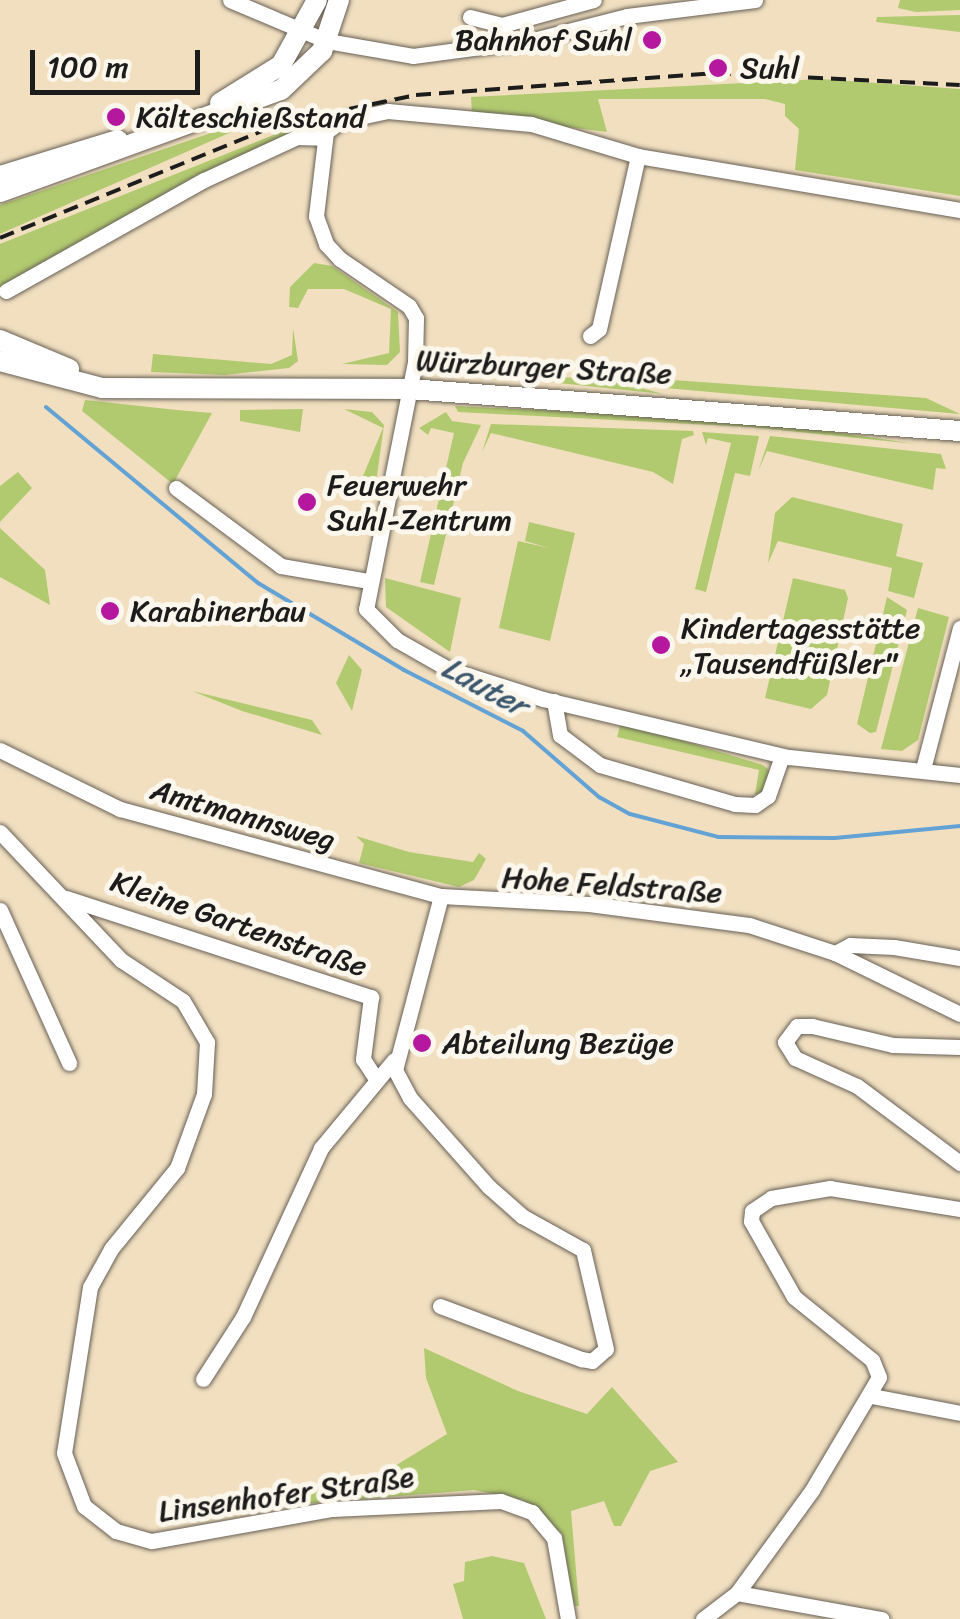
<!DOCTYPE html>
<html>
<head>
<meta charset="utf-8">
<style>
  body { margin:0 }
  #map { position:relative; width:960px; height:1619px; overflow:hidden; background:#f1dfc0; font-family:Sriracha,sans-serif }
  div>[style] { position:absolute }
  .green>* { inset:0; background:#b1ca6f }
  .stream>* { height:4px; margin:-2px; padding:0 2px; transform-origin:2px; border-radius:2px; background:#62a2d4 }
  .roads { filter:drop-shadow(0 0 2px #676055) drop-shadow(0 0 2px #676055) }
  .minor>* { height:15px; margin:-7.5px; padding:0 7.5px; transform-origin:7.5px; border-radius:7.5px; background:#fff }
  .major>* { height:20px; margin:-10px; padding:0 10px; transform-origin:10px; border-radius:10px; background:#fff }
  .rail>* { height:4px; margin-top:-2px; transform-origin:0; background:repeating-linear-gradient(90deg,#1c1c1c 0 15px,transparent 0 23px) }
  .dots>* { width:28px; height:28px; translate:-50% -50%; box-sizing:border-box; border:5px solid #fbf7ec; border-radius:50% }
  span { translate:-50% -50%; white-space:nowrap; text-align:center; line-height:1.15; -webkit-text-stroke:10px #fbf7ec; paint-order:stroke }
  .poi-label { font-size:30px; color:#1c1c1c }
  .right { translate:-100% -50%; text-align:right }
  .left { translate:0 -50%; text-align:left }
  .street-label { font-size:30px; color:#1c1c1c }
  .water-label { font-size:32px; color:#3c586f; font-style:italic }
  .scale { position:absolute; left:30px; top:50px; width:170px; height:45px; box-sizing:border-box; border:5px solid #1c1c1c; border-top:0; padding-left:12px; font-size:30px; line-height:35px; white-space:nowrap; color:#1c1c1c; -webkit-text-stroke:8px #fbf7ec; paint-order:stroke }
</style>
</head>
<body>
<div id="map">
  <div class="green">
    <div style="clip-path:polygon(900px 0,960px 0,960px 10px,916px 12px,898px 8px)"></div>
    <div style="clip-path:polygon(960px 15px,960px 32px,876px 22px,877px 17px)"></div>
    <div style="clip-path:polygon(821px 79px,960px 89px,960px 196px,795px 170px,799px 129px,785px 116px,785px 104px,765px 99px,598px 99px,607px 132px,472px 115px,471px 97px)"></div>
    <div style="clip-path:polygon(243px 122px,245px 126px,0 234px,0 205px)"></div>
    <div style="clip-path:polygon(296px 126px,296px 132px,0 287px,0 244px)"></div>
    <div style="clip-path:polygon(314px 263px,332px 266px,398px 312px,400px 352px,387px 365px,342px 364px,389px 353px,391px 309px,344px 289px,308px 289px,298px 308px,289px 307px,290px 287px)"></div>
    <div style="clip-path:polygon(293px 328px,298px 361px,289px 368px,225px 375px,151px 372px,153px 354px,271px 364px,292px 355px)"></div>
    <div style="clip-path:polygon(534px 375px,616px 381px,663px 394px,511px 378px)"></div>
    <div style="clip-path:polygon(616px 376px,926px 398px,960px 414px,665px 388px)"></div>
    <div style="clip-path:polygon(85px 400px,177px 410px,212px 413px,173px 484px,82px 411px)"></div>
    <div style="clip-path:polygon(455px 406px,760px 421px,916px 444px,750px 427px,458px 412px)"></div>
    <div style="clip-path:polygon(303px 409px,300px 432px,240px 421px,240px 410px)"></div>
    <div style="clip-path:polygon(344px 409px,372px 412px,384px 425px,374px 497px,358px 488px,383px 428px)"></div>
    <div style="clip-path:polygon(446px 412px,452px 421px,481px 425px,463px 463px,434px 585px,420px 582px,454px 433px,431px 428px,428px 435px,419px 428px)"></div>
    <div style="clip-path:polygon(491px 424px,693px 431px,694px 435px,682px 439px,673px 484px,653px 472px,491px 433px,482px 452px)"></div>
    <div style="clip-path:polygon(702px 432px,759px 436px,750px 476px,735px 473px,706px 592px,695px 589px,731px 443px,708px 438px,706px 445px)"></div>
    <div style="clip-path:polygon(770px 436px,941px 454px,946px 469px,936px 468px,933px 490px,767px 451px,758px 471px)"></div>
    <div style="clip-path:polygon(18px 472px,32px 488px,0 522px,0 486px)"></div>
    <div style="clip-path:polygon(792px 497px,903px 524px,896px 556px,923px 563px,914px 598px,888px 591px,892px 568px,778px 541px,768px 563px,775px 513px)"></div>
    <div style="clip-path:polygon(529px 522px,575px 533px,550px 641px,499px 628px,518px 541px,549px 548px,525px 541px)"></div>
    <div style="clip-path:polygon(0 528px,45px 570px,50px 605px,0 577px)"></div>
    <div style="clip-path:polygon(385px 578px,461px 598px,450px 652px,386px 607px)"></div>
    <div style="clip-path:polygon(793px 578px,845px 590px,848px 598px,827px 695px,811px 709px,765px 698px)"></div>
    <div style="clip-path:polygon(887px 597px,907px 610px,876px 732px,870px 733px,857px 724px)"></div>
    <div style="clip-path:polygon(918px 608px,949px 617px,918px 740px,902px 751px,881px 749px)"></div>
    <div style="clip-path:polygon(349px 655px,362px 670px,352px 711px,336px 683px)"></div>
    <div style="clip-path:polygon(192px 691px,312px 720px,322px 735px,242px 711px)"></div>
    <div style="clip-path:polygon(621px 722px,763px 765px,771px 772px,763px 798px,755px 794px,759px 770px,617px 737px)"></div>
    <div style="clip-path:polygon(356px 836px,409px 852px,473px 862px,479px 853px,486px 859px,474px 880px,459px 887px,359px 863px,364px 844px)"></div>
    <div style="clip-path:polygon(424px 1348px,518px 1391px,587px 1414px,612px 1387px,678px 1462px,650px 1471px,621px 1526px,614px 1526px,604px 1501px,571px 1511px,579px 1606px,574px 1606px,562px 1534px,523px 1500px,474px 1490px,300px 1504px,303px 1494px,372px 1480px,447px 1434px,426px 1378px)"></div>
    <div style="clip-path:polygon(492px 1556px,524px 1563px,546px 1619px,463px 1619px,453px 1584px,464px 1581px,465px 1562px)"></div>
  </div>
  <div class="stream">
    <div style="left:46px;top:407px;width:276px;rotate:39.7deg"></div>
    <div style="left:258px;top:583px;width:170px;rotate:30.8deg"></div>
    <div style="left:404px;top:670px;width:134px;rotate:27.1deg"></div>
    <div style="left:523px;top:731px;width:101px;rotate:41deg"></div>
    <div style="left:599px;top:797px;width:35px;rotate:29deg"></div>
    <div style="left:630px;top:814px;width:91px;rotate:14.6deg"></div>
    <div style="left:718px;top:837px;width:117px;rotate:0.5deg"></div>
    <div style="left:835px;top:838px;width:126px;rotate:-5.5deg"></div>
  </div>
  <div class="roads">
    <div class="minor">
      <div style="left:230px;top:0;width:105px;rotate:22.9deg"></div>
      <div style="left:327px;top:41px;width:87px;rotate:9.9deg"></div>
      <div style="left:413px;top:56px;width:121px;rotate:-7.6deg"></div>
      <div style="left:533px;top:40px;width:97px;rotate:-14.3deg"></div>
      <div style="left:627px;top:16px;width:129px;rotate:-7.1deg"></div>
      <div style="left:470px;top:17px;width:33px;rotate:14deg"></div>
      <div style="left:502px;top:25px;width:95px;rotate:-15.2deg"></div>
      <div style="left:960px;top:210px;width:326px;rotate:-170.5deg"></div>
      <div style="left:638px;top:156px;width:112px;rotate:-163.3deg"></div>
      <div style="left:531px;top:124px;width:144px;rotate:-174.8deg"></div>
      <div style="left:388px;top:111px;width:48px;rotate:168deg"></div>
      <div style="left:341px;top:121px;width:19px;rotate:144deg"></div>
      <div style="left:326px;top:132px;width:85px;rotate:96.8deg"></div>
      <div style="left:316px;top:216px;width:30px;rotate:70deg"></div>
      <div style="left:326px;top:244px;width:21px;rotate:47deg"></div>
      <div style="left:340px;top:259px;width:83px;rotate:34.3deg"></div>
      <div style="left:409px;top:306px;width:14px;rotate:60deg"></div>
      <div style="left:416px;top:318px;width:44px;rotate:91.3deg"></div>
      <div style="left:415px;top:362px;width:252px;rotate:101.2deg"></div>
      <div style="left:366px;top:609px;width:44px;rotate:45deg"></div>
      <div style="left:397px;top:640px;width:59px;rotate:29.6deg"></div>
      <div style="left:448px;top:669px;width:100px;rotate:17.5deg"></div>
      <div style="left:543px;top:699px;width:253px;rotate:13.3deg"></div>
      <div style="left:789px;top:757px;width:172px;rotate:6deg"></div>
      <div style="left:6px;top:291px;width:227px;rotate:-29.3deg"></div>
      <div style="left:204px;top:180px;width:102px;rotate:-24.8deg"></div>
      <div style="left:297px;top:137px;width:25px;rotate:2deg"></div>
      <div style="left:590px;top:336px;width:11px;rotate:-38deg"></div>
      <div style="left:599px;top:329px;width:177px;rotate:-77.3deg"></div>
      <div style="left:176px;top:488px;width:131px;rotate:36.6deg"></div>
      <div style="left:281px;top:566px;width:88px;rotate:9.8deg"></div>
      <div style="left:554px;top:701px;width:35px;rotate:80deg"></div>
      <div style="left:560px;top:735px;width:50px;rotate:36.9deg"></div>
      <div style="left:600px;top:765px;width:141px;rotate:16.1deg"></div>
      <div style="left:735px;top:804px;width:20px;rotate:3deg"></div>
      <div style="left:755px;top:805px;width:16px;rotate:-35deg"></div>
      <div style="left:768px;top:796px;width:42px;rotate:-70.7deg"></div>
      <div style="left:0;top:750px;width:134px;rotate:26.2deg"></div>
      <div style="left:120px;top:809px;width:333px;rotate:15.2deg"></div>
      <div style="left:441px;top:896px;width:148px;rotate:3.1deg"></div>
      <div style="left:589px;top:904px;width:161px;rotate:7.5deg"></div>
      <div style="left:749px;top:925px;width:90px;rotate:18deg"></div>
      <div style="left:835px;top:953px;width:139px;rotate:26deg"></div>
      <div style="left:923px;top:769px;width:146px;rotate:-75.3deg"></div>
      <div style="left:0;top:832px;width:176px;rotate:46.6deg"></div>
      <div style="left:121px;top:960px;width:74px;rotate:33.5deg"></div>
      <div style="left:183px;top:1001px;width:48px;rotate:59.7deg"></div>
      <div style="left:207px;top:1042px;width:52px;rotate:93.3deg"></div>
      <div style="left:204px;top:1094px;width:79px;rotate:110deg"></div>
      <div style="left:177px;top:1168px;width:104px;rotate:129.2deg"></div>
      <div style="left:111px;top:1249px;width:43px;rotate:118.9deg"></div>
      <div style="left:90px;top:1287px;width:168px;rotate:98.9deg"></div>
      <div style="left:64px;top:1453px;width:57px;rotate:69.3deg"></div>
      <div style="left:84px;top:1506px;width:41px;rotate:38deg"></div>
      <div style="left:116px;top:1531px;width:37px;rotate:16deg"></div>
      <div style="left:152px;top:1541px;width:183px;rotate:-10.1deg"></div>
      <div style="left:332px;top:1509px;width:169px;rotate:-2.7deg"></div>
      <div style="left:501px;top:1501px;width:33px;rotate:20deg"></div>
      <div style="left:532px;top:1512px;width:34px;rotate:50deg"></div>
      <div style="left:554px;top:1538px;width:82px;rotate:80.2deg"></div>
      <div style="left:66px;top:898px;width:321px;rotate:18deg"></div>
      <div style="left:371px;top:997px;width:63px;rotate:97.4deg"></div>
      <div style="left:363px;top:1059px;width:20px;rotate:57deg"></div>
      <div style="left:0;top:910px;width:168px;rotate:65.7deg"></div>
      <div style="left:835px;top:953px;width:17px;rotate:-28deg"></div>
      <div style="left:850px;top:945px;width:44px;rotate:2.6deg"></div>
      <div style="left:894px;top:947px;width:67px;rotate:9.5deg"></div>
      <div style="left:960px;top:1047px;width:67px;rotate:-178.3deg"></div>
      <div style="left:893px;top:1045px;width:83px;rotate:-166.8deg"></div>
      <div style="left:812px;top:1026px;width:15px;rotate:180deg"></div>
      <div style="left:797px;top:1026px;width:20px;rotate:127deg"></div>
      <div style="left:785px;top:1042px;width:19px;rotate:58deg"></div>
      <div style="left:795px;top:1058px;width:68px;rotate:24.3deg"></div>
      <div style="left:857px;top:1086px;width:129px;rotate:36.8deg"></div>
      <div style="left:440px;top:1306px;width:151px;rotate:20.6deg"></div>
      <div style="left:581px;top:1359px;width:11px;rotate:10deg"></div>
      <div style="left:592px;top:1361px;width:18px;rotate:-41deg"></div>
      <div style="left:606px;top:1349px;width:102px;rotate:-103.1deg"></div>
      <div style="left:583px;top:1250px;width:70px;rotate:-150.9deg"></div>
      <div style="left:522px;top:1216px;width:44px;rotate:-138.7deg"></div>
      <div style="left:489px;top:1187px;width:119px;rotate:-131.6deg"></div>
      <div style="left:410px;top:1098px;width:32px;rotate:-118deg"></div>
      <div style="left:395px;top:1070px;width:180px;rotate:-75.2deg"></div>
      <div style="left:203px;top:1379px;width:74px;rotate:-57.2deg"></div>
      <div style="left:243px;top:1317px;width:186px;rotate:-65.2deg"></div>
      <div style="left:321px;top:1148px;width:114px;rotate:-50.3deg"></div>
      <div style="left:872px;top:1396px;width:90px;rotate:10.9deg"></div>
      <div style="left:737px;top:1593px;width:147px;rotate:10.2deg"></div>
      <div style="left:703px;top:1619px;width:43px;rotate:-37.4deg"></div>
      <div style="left:737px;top:1593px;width:127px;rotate:-53.9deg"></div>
      <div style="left:812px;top:1490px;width:131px;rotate:-59.3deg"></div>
      <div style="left:879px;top:1377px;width:18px;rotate:-112deg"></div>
      <div style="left:872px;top:1360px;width:100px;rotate:-141.1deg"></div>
      <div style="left:794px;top:1297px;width:87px;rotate:-119.5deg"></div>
      <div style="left:751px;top:1221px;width:10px;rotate:-84deg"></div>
      <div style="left:752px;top:1211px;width:23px;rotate:-34deg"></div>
      <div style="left:771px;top:1198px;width:60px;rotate:-9.6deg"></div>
      <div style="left:830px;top:1188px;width:132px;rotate:9.2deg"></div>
    </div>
    <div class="major">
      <div style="left:220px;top:103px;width:72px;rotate:-31.9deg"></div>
      <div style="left:281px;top:65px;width:74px;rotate:-61deg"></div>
      <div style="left:0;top:176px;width:123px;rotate:-17deg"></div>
      <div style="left:0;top:192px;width:299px;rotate:-20deg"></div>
      <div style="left:281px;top:90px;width:57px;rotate:-43.6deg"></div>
      <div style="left:322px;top:51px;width:54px;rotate:-71.6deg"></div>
      <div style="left:0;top:340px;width:75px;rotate:22.8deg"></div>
      <div style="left:0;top:361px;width:106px;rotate:14.8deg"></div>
      <div style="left:102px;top:388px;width:308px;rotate:0.2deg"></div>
      <div style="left:410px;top:389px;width:552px;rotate:4.37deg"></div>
    </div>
  </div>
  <div class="rail">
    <div style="left:0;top:238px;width:305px;rotate:-22.2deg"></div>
    <div style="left:282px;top:123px;width:137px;rotate:-11.8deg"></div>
    <div style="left:416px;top:95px;width:301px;rotate:-4.2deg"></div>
    <div style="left:716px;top:73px;width:244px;rotate:2.8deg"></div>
  </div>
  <div class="dots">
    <div style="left:652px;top:40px;background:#b5179e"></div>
    <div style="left:718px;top:68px;background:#b5179e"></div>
    <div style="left:116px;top:117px;background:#b5179e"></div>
    <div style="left:307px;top:502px;background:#b5179e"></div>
    <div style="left:110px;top:611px;background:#b5179e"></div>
    <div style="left:661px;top:645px;background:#b5179e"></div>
    <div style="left:422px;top:1043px;background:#b5179e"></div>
  </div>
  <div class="poi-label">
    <span class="right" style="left:632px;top:40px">Bahnhof Suhl</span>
    <span class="left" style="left:740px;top:68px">Suhl</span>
    <span class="left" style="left:136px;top:117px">Kälteschießstand</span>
    <span class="left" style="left:327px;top:502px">Feuerwehr<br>Suhl-Zentrum</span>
    <span class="left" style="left:130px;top:611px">Karabinerbau</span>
    <span class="left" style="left:681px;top:645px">Kindertagesstätte<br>„Tausendfüßler"</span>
    <span class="left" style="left:442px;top:1043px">Abteilung Bezüge</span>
  </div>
  <div class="street-label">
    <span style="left:544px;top:367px;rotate:3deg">Würzburger Straße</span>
    <span style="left:243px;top:815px;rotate:16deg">Amtmannsweg</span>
    <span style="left:612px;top:885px;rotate:4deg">Hohe Feldstraße</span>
    <span style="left:239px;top:924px;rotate:19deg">Kleine Gartenstraße</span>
    <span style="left:286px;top:1494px;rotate:-8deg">Linsenhofer Straße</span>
  </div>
  <div class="water-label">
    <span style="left:484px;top:687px;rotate:28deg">Lauter</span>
  </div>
  <div class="scale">100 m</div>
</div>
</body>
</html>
